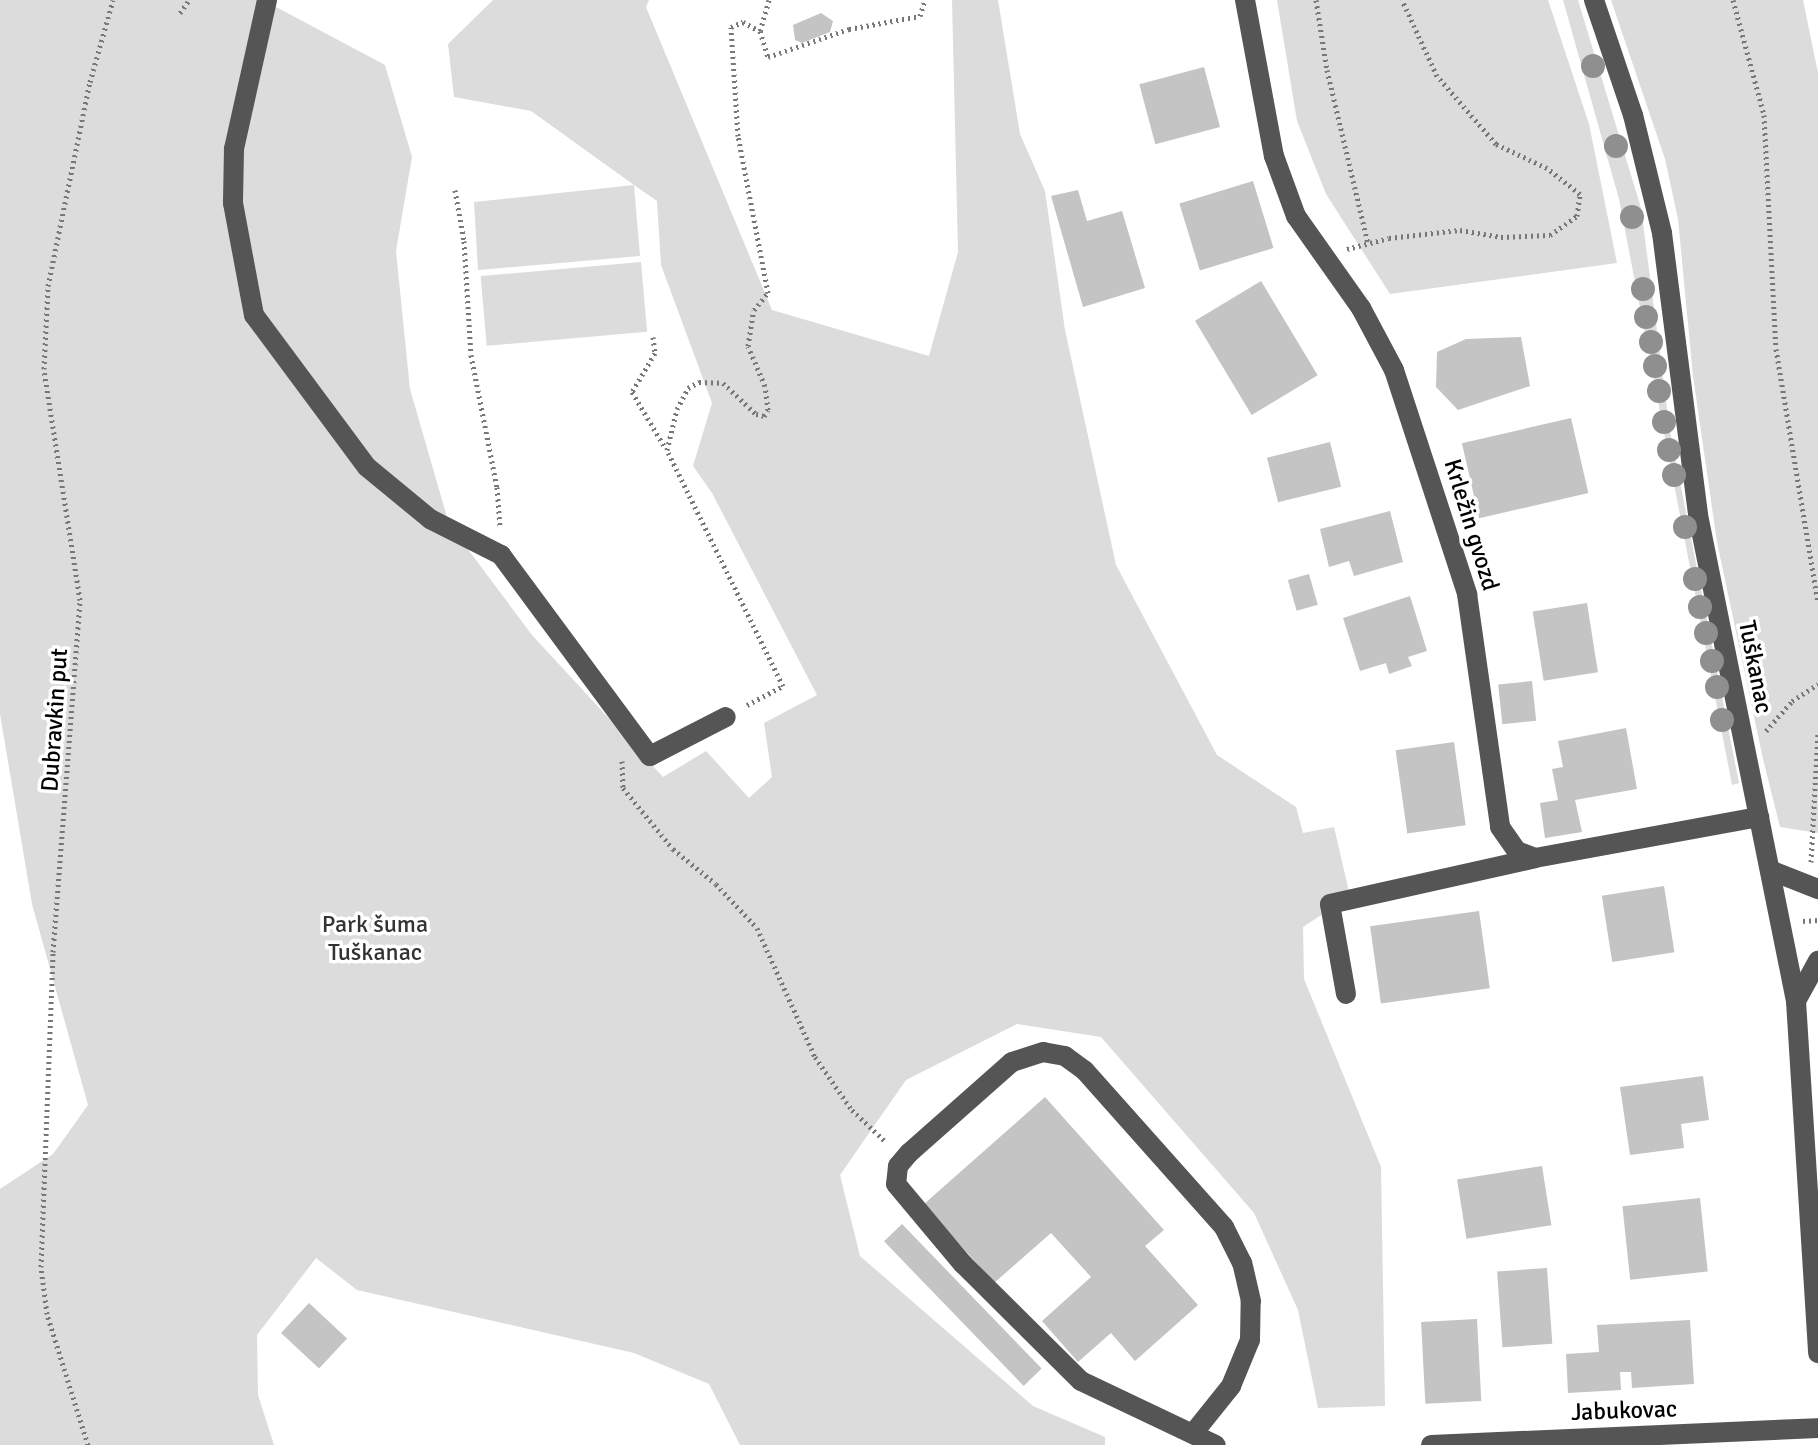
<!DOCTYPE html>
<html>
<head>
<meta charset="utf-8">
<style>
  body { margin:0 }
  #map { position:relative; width:1818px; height:1445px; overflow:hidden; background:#fff; font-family:Signika,sans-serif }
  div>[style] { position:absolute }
  .green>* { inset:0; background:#dcdcdc; transform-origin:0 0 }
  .building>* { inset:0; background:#c4c4c4; transform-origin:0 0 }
  .path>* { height:5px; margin-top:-2.5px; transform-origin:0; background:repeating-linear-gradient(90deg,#777 0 2px,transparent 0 6px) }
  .minor>* { height:20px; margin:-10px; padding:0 10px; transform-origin:10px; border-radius:10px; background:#555 }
  .trees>* { width:24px; height:24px; margin:-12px; border-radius:50%; background:#8f8f8f }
  span { translate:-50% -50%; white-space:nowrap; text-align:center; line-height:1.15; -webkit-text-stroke:7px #fff; paint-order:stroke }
  .street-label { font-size:24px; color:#000 }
  .park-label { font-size:24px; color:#333 }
</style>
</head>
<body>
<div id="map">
  <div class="green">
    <div style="clip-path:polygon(0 0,263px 0,385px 65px,412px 157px,396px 251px,410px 389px,449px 524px,532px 635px,663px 777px,706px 751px,749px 798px,772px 777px,764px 723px,817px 695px,712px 493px,693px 466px,712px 403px,661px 265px,657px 201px,634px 185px,640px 256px,478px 270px,474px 202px,634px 185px,531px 111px,454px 97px,448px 44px,493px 0,649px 0,646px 7px,772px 310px,929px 356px,958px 252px,952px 0,998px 0,1020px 134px,1045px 191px,1065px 330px,1116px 565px,1217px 755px,1296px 807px,1303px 833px,1334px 827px,1350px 896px,1303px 927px,1304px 979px,1381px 1167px,1385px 1406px,1318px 1408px,1298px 1310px,1254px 1213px,1101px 1037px,1017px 1024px,906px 1080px,840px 1175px,860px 1256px,1033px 1406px,1105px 1437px,1105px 1445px,740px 1445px,709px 1384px,634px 1353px,357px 1290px,316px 1258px,257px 1335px,258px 1395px,274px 1445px,0 1445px,0 1189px,53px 1154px,88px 1105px,32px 904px,0 714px)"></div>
    <div style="clip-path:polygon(1277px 0,1548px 0,1589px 124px,1617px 263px,1390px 294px,1326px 194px,1297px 121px)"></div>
    <div style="clip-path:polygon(1563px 0,1578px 0,1641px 208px,1670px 431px,1739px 783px,1732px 785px,1619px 199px)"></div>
    <div style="clip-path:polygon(1611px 0,1803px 0,1818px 73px,1818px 833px,1780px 827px,1763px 759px,1717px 542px,1693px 376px,1678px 219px,1665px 159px)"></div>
    <div style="left:641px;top:262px;width:70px;height:161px;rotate:85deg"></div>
  </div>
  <div class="building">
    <div style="clip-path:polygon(821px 13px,833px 21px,830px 32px,802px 43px,795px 40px,793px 25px)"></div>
    <div style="left:1204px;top:67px;width:62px;height:67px;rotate:75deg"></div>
    <div style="left:1253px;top:181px;width:70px;height:77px;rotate:73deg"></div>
    <div style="clip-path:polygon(1078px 190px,1087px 221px,1122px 211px,1145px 288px,1083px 307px,1051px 196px)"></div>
    <div style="left:1261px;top:281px;width:110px;height:77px;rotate:59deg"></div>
    <div style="clip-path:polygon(1521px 337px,1530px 386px,1458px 410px,1436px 387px,1437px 352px,1466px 339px)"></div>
    <div style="left:1571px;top:418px;width:77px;height:112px;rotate:77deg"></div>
    <div style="left:1330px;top:442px;width:46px;height:65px;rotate:76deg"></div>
    <div style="clip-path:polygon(1390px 511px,1403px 562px,1354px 576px,1349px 561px,1329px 567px,1320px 529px)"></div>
    <div style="left:1309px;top:574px;width:32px;height:22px;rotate:74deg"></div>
    <div style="clip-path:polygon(1410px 596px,1427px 651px,1408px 657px,1412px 666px,1389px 674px,1386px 663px,1360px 671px,1343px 618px)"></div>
    <div style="left:1587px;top:603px;width:70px;height:55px;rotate:81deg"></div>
    <div style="left:1532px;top:681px;width:40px;height:34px;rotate:84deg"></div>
    <div style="clip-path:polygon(1626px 728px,1637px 789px,1575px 800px,1582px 832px,1545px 838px,1540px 803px,1558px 800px,1552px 769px,1563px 767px,1558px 741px)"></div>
    <div style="left:1454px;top:742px;width:84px;height:59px;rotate:82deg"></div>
    <div style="left:1664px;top:886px;width:67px;height:63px;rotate:81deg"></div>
    <div style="left:1479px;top:911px;width:78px;height:110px;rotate:82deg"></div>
    <div style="clip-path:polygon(1703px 1076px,1709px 1120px,1681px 1124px,1684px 1148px,1630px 1155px,1620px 1087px)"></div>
    <div style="clip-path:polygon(1045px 1097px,1164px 1230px,1145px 1246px,1198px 1305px,1135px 1361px,1111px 1333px,1078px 1362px,1042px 1321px,1091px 1277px,1051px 1233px,994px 1283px,924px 1204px)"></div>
    <div style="left:1542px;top:1166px;width:60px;height:86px;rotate:81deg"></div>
    <div style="left:1700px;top:1198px;width:74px;height:78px;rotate:84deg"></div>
    <div style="left:902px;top:1224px;width:201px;height:25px;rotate:46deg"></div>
    <div style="left:1547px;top:1268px;width:76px;height:50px;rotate:86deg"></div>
    <div style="left:309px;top:1303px;width:52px;height:41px;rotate:43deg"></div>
    <div style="left:1477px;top:1319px;width:82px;height:56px;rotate:87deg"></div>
    <div style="clip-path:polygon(1690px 1320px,1694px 1384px,1632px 1388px,1631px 1372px,1620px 1372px,1621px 1390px,1568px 1393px,1566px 1354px,1599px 1352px,1597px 1325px)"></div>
  </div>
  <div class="path">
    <div style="left:769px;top:0;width:32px;rotate:106deg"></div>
    <div style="left:760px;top:31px;width:27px;rotate:73deg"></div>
    <div style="left:768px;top:57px;width:86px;rotate:-19.1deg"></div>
    <div style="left:849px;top:29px;width:72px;rotate:-10.4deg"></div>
    <div style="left:920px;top:16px;width:17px;rotate:-73deg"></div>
    <div style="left:1316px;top:0;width:71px;rotate:81.1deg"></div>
    <div style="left:1327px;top:70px;width:178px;rotate:76.7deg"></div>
    <div style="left:1733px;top:0;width:119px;rotate:74.9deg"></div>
    <div style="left:1764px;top:115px;width:234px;rotate:87.1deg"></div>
    <div style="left:1776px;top:349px;width:257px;rotate:80.6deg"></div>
    <div style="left:180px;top:13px;width:16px;rotate:-55deg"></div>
    <div style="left:455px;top:190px;width:52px;rotate:80deg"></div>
    <div style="left:464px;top:241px;width:114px;rotate:86.5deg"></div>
    <div style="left:471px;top:355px;width:135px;rotate:78.9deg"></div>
    <div style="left:497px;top:487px;width:40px;rotate:85.7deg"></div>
    <div style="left:1347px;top:249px;width:43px;rotate:-14.7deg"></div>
    <div style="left:1389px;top:238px;width:71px;rotate:-6.4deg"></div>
    <div style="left:1460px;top:230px;width:42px;rotate:9.7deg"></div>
    <div style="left:1501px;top:237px;width:49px;rotate:-2.3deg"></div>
    <div style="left:1550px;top:235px;width:33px;rotate:-35deg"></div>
    <div style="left:1577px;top:216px;width:22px;rotate:-82deg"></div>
    <div style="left:1580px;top:194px;width:42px;rotate:-141.8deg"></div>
    <div style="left:1547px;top:168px;width:56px;rotate:-154.8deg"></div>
    <div style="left:1496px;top:144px;width:90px;rotate:-130.9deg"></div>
    <div style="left:1437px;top:76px;width:84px;rotate:-114.7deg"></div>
    <div style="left:653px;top:337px;width:16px;rotate:83deg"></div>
    <div style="left:655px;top:353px;width:45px;rotate:120.5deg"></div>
    <div style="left:632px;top:392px;width:66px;rotate:59.2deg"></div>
    <div style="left:747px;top:705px;width:41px;rotate:-27.8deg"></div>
    <div style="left:783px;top:686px;width:263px;rotate:-116.2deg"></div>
    <div style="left:667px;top:450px;width:42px;rotate:-76.3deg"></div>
    <div style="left:677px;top:409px;width:24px;rotate:-62deg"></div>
    <div style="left:688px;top:388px;width:13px;rotate:-29deg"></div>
    <div style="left:699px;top:382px;width:24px;rotate:2deg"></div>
    <div style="left:723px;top:383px;width:45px;rotate:43.2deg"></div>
    <div style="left:756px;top:414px;width:8px;rotate:14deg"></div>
    <div style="left:764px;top:416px;width:7px;rotate:-56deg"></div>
    <div style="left:768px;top:410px;width:24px;rotate:-97deg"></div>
    <div style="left:765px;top:386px;width:43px;rotate:-113deg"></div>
    <div style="left:748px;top:346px;width:36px;rotate:-81deg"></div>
    <div style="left:754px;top:310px;width:22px;rotate:-51deg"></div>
    <div style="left:768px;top:293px;width:160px;rotate:-100.8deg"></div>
    <div style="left:738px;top:136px;width:109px;rotate:-93.7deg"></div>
    <div style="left:731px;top:27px;width:13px;rotate:-23deg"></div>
    <div style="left:743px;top:22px;width:19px;rotate:28deg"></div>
    <div style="left:1766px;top:731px;width:40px;rotate:-49deg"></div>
    <div style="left:1792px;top:701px;width:31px;rotate:-33deg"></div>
    <div style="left:622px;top:761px;width:27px;rotate:88deg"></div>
    <div style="left:623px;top:788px;width:79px;rotate:50.7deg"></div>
    <div style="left:673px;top:849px;width:55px;rotate:39.1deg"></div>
    <div style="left:716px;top:884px;width:60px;rotate:47deg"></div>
    <div style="left:757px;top:928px;width:141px;rotate:65.8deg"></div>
    <div style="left:815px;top:1057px;width:65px;rotate:55.1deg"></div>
    <div style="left:852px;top:1110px;width:47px;rotate:43.3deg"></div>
    <div style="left:1811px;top:862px;width:131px;rotate:-86.9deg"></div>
    <div style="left:1803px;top:921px;width:15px;rotate:-4deg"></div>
    <div style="left:88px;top:1445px;width:137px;rotate:-107.4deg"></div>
    <div style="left:47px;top:1314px;width:47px;rotate:-97.3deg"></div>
    <div style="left:41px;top:1267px;width:315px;rotate:-87.8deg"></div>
    <div style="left:53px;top:952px;width:353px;rotate:-85.6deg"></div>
    <div style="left:80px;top:600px;width:234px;rotate:-98.9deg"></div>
    <div style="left:44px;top:369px;width:83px;rotate:-87.2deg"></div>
    <div style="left:48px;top:286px;width:208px;rotate:-78.4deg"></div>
    <div style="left:90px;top:82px;width:85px;rotate:-74.3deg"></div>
  </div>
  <div class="minor">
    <div style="left:267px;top:0;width:153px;rotate:102.5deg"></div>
    <div style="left:234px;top:149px;width:54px;rotate:91.1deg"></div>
    <div style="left:233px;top:203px;width:114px;rotate:79.4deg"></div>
    <div style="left:254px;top:315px;width:189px;rotate:53.4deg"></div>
    <div style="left:367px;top:467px;width:82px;rotate:39.5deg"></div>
    <div style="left:430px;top:519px;width:80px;rotate:26.9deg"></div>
    <div style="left:501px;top:555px;width:250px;rotate:53.5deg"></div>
    <div style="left:650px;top:756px;width:85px;rotate:-27.2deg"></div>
    <div style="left:1245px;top:0;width:159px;rotate:79.5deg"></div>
    <div style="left:1274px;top:156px;width:64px;rotate:69.9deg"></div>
    <div style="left:1296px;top:216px;width:113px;rotate:54.8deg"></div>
    <div style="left:1361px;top:308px;width:70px;rotate:62deg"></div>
    <div style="left:1394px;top:370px;width:236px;rotate:71.9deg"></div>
    <div style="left:1467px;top:594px;width:235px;rotate:81.9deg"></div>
    <div style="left:1500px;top:827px;width:29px;rotate:55deg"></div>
    <div style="left:1517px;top:851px;width:19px;rotate:21deg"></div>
    <div style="left:1535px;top:858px;width:228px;rotate:-10.4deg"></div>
    <div style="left:1594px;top:0;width:121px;rotate:71.3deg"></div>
    <div style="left:1633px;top:115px;width:122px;rotate:76.2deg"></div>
    <div style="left:1662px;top:233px;width:284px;rotate:82.7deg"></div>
    <div style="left:1698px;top:515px;width:496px;rotate:78.6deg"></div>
    <div style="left:1796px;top:1001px;width:353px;rotate:86.4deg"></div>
    <div style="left:1770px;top:870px;width:52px;rotate:21.6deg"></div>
    <div style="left:1346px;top:994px;width:91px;rotate:-100.1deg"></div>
    <div style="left:1330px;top:904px;width:210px;rotate:-12.6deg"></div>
    <div style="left:1796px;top:1001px;width:46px;rotate:-61.2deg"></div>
    <div style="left:1195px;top:1431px;width:58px;rotate:-51.3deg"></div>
    <div style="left:1231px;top:1386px;width:50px;rotate:-67.6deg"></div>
    <div style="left:1250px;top:1340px;width:39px;rotate:-89deg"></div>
    <div style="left:1251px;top:1301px;width:39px;rotate:-103deg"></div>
    <div style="left:1242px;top:1263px;width:40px;rotate:-116.6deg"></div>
    <div style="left:1224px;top:1227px;width:210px;rotate:-131.7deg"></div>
    <div style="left:1084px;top:1070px;width:24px;rotate:-144deg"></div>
    <div style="left:1065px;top:1056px;width:22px;rotate:-170deg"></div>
    <div style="left:1043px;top:1052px;width:33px;rotate:162deg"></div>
    <div style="left:1012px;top:1062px;width:137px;rotate:138.5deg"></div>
    <div style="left:909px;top:1153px;width:17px;rotate:130deg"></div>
    <div style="left:898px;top:1166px;width:18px;rotate:96deg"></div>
    <div style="left:896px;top:1184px;width:104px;rotate:50.1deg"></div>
    <div style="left:963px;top:1264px;width:166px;rotate:44.8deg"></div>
    <div style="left:1081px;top:1381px;width:149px;rotate:25.4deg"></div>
    <div style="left:1431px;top:1445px;width:387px;rotate:-2.5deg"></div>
  </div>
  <div class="trees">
    <div style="left:1593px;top:66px"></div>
    <div style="left:1616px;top:146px"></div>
    <div style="left:1632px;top:217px"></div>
    <div style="left:1643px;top:289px"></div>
    <div style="left:1646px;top:317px"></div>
    <div style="left:1651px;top:342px"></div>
    <div style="left:1655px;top:366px"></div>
    <div style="left:1659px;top:391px"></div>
    <div style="left:1664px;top:422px"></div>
    <div style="left:1669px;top:450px"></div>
    <div style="left:1674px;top:475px"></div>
    <div style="left:1685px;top:527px"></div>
    <div style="left:1695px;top:579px"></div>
    <div style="left:1700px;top:607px"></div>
    <div style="left:1706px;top:633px"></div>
    <div style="left:1712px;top:661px"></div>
    <div style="left:1717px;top:687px"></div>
    <div style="left:1722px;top:720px"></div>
  </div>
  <div class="street-label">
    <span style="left:1471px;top:525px;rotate:73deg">Krležin gvozd</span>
    <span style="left:1755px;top:667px;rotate:79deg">Tuškanac</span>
    <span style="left:55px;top:720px;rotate:-86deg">Dubravkin put</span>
    <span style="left:1624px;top:1411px;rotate:-2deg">Jabukovac</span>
  </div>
  <div class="park-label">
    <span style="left:375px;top:939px">Park šuma<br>Tuškanac</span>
  </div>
</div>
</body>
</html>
